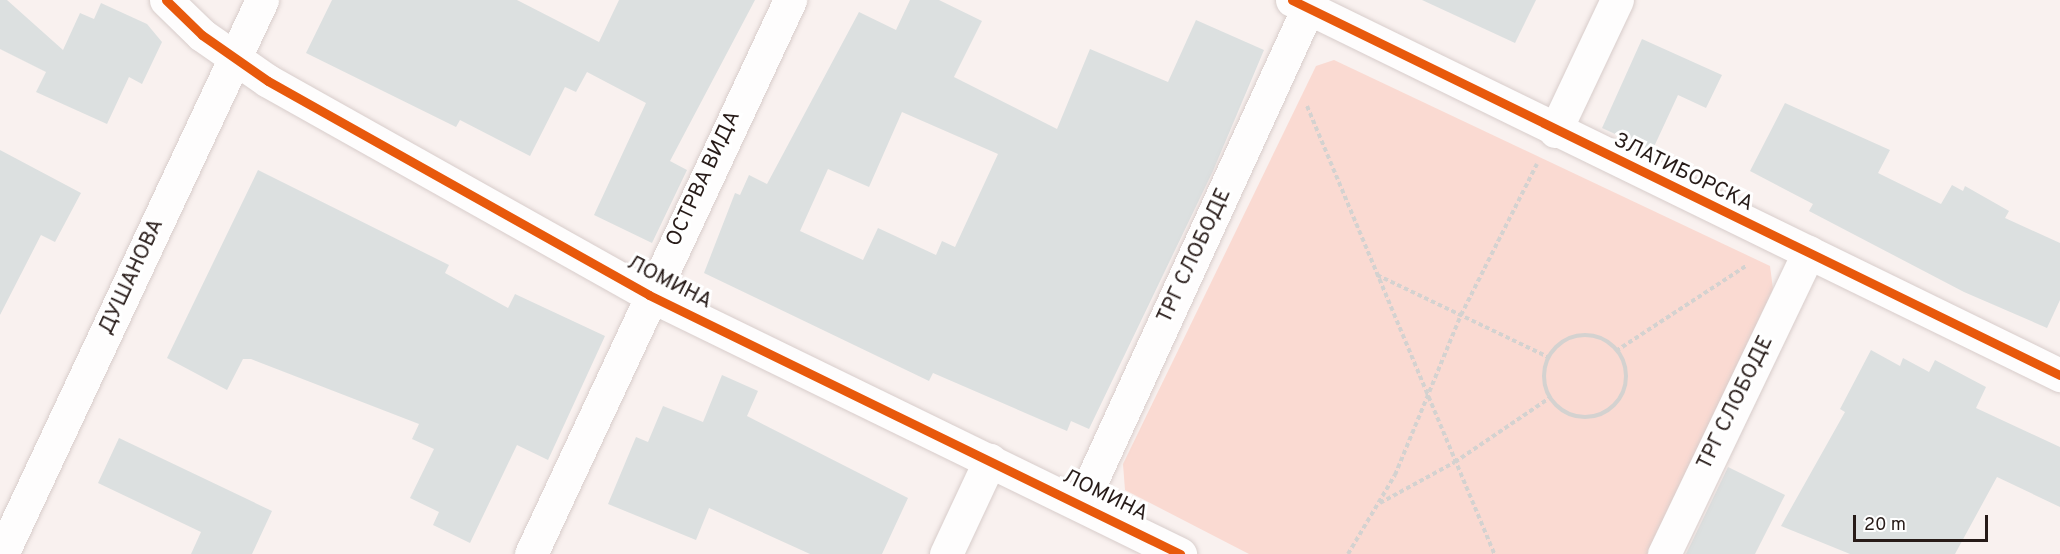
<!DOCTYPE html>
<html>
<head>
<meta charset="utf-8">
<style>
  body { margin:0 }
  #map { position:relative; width:2060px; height:554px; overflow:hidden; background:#f9f1ef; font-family:Overpass,sans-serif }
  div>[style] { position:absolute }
  .green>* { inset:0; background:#fadad2 }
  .building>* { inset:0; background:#dce0e0 }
  .path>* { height:4px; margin-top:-2px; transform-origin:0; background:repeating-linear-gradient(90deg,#d4d2d0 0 4.5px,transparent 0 7.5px) }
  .path>.ring { margin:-2px; padding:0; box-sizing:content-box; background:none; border:4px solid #d4d2d0; border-radius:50% }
  .roads { filter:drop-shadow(0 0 2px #d8cdcb) drop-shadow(0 0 2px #d8cdcb) }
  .minor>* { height:33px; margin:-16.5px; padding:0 16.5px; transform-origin:16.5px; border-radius:16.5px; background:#fefdfd }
  .secondary>* { height:33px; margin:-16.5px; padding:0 16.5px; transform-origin:16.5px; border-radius:16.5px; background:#fefdfd }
  .cycleway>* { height:9px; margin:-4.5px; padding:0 4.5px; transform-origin:4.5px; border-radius:4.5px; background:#e8590c }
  span { translate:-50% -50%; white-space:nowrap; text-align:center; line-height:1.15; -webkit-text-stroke:6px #fff; paint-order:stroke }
  .street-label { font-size:21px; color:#271b18 }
  .scale { position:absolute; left:1853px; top:515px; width:135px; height:27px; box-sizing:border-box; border:3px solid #271b18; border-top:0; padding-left:8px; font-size:18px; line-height:21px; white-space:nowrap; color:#271b18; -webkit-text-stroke:4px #fff; paint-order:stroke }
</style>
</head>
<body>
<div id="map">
  <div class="green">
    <div style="clip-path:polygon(1334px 60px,1770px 266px,1773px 289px,1648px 554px,1249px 554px,1125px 490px,1123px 464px,1316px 66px)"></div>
  </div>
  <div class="building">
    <div style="clip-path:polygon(0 0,7px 0,63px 50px,80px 13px,94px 19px,101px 3px,147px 24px,162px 42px,142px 84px,129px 77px,107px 124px,36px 92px,46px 72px,0 49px)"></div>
    <div style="clip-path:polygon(332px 0,517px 0,599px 42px,619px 0,755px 0,670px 161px,687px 170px,652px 243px,594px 215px,646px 103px,587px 72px,576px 92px,565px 87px,530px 156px,460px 120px,456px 127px,306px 53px)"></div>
    <div style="clip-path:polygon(evenodd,910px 0,939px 0,982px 21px,954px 77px,1057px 129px,1090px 49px,1168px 82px,1196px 20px,1264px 50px,1213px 171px,1089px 429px,1071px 421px,1067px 431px,933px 373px,929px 381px,704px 273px,735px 193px,740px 195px,749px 175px,767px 184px,859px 12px,896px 30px,910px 0,902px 112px,998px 154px,955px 247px,942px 241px,936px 255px,878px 228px,863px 260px,800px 231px,828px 169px,869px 187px,902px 112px)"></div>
    <div style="clip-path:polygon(1422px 0,1536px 0,1515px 43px)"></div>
    <div style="clip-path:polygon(1642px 39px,1722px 75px,1706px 108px,1678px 95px,1652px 151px,1602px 128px)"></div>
    <div style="clip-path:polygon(1785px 103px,1890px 150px,1878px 173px,1941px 204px,1952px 185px,1963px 191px,1965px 186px,2009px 211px,2005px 218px,2060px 243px,2060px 300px,2047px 328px,1964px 292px,1809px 211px,1813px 204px,1750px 171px)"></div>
    <div style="clip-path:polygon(0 150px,81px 193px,55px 242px,41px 235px,0 315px)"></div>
    <div style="clip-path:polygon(258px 170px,449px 265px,445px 273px,508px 308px,515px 294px,605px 336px,548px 460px,517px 445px,470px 543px,433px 525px,439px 512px,410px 498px,434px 449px,412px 439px,419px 424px,251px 359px,243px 359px,227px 390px,167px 358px)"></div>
    <div style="clip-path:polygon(1871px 350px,1900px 366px,1903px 358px,1929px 372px,1935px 360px,1986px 387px,1976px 408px,2060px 447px,2060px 507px,1997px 477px,1955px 554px,1850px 554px,1781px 526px,1845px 412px,1840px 409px)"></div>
    <div style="clip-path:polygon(722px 375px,758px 391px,747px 416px,908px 498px,882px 554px,810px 554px,709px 508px,696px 540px,608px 504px,636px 437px,648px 442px,663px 406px,703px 422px)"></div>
    <div style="clip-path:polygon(119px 438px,272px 511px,252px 554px,191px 554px,201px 532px,98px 483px)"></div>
    <div style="clip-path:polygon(1728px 467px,1785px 495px,1755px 554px,1686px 554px)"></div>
  </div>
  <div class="path">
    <div style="left:1307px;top:106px;width:485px;rotate:67.3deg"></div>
    <div style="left:1377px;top:275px;width:190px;rotate:25.6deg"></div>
    <div class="ring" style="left:1544px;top:335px;width:78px;height:78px"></div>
    <div style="left:1616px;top:351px;width:155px;rotate:-33.2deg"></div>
    <div style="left:1380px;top:503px;width:85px;rotate:-28.7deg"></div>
    <div style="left:1455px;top:462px;width:116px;rotate:-34.1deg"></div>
    <div style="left:1348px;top:554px;width:92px;rotate:-59.3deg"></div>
    <div style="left:1395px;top:475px;width:173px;rotate:-67.6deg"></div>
    <div style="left:1461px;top:315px;width:169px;rotate:-63.3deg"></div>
  </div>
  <div class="roads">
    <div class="minor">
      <div style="left:166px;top:0;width:50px;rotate:44.2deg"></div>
      <div style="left:202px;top:35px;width:80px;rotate:34.9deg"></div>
      <div style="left:268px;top:81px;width:437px;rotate:29.3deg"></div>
      <div style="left:649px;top:295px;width:591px;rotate:26deg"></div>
      <div style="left:1292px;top:0;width:855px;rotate:26.03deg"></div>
      <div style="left:1555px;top:131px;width:145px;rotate:-64.7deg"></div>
      <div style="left:1081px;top:504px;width:545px;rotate:-65.41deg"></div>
      <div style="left:531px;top:554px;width:612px;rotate:-64.94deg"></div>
      <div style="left:946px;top:554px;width:104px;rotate:-64.9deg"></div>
      <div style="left:1664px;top:554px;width:335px;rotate:-64.4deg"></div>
    </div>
    <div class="secondary">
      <div style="left:2px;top:554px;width:612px;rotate:-64.86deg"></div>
    </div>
  </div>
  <div class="cycleway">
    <div style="left:166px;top:0;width:50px;rotate:44.2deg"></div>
    <div style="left:202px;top:35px;width:80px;rotate:34.9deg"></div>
    <div style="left:268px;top:81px;width:437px;rotate:29.3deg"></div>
    <div style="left:649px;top:295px;width:591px;rotate:26deg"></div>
    <div style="left:1292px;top:0;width:855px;rotate:26.03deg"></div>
  </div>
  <div class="street-label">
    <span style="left:1683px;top:173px;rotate:26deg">ЗЛАТИБОРСКА</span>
    <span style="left:704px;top:179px;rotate:-65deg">ОСТРВА ВИДА</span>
    <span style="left:1195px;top:256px;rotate:-65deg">ТРГ СЛОБОДЕ</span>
    <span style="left:132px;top:277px;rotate:-65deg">ДУШАНОВА</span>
    <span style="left:669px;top:283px;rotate:27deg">ЛОМИНА</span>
    <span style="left:1736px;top:403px;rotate:-64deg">ТРГ СЛОБОДЕ</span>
    <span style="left:1105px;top:496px;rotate:26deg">ЛОМИНА</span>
  </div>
  <div class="scale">20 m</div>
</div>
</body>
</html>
